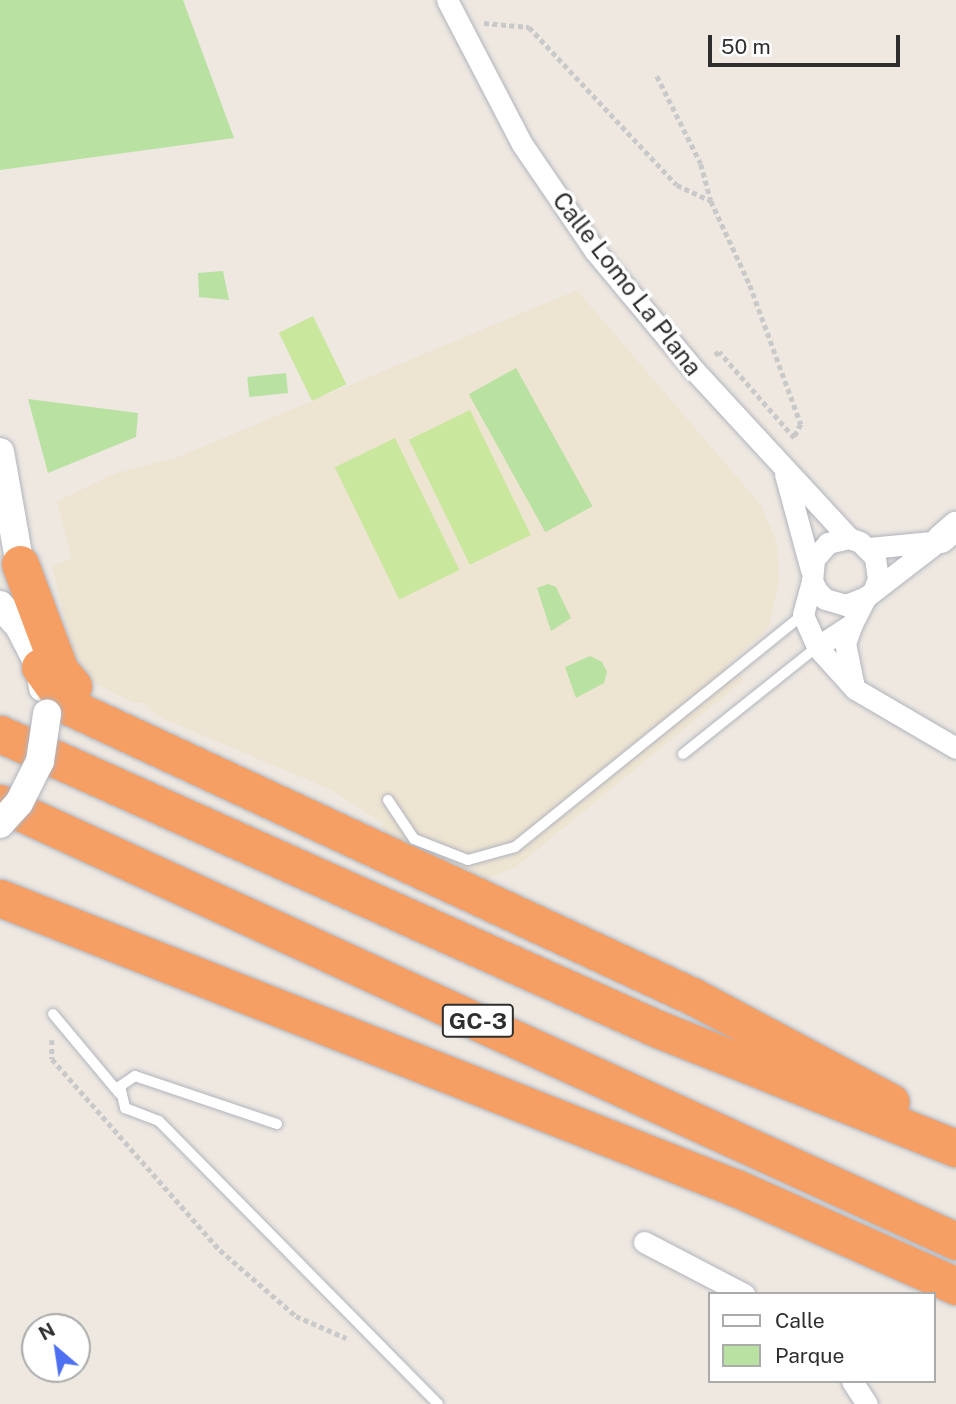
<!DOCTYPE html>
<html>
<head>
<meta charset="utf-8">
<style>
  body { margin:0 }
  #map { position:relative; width:956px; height:1404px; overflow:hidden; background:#eee8e1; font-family:"Public Sans",sans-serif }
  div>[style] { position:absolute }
  .education>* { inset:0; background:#eee4d2 }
  .green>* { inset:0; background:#b9e1a2; transform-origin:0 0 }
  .pitch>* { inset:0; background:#cae79e; transform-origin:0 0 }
  .path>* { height:4.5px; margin-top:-2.25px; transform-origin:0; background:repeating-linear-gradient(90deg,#c9c9c9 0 5px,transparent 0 8.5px) }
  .roads { filter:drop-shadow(0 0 2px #b1b4bd) drop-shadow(0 0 2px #b1b4bd) }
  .lane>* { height:10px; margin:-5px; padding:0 5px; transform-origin:5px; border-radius:5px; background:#fff }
  .street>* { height:21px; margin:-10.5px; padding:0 10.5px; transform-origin:10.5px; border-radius:10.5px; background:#fff }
  .secondary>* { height:28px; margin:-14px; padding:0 14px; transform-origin:14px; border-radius:14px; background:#fff }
  .highway>* { height:37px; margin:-18.5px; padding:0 18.5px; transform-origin:18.5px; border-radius:18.5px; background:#f59f65 }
  .bridges { filter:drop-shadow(0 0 2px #b1b4bd) drop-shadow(0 0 2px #b1b4bd) }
  .secondary-bridge>* { height:28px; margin:-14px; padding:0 14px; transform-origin:14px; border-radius:14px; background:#fff }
  span { translate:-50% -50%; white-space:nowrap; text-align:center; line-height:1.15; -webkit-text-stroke:7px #fff; paint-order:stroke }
  .shield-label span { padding:2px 5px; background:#fff; border:2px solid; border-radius:5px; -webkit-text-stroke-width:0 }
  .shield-label { font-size:23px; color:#2e2e2e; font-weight:700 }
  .street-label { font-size:24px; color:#2e2e2e }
  .legend { position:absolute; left:708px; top:1292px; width:228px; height:91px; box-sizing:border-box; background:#fff; border:2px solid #ababab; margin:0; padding:9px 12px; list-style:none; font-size:21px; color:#2e2e2e }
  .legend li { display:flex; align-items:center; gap:14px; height:35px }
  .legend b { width:35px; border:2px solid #ababab }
  .north { position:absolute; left:21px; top:1313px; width:70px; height:70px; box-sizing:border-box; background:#fff; border:2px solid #ababab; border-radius:50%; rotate:331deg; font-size:19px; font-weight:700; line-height:28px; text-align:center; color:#2e2e2e }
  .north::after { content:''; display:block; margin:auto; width:24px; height:32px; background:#4c70f0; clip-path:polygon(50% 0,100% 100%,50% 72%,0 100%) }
  .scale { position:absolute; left:708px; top:35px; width:192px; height:32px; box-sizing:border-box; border:4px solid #2e2e2e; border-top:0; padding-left:9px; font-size:21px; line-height:24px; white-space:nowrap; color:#2e2e2e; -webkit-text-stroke:5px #fff; paint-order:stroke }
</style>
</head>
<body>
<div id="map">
  <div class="education">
    <div style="clip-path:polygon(577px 290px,761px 505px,777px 543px,779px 581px,769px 627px,729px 664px,744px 680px,516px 867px,478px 882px,396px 844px,381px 828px,384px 824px,332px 790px,157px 716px,144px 703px,134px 703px,78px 675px,52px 566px,72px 558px,57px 501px,117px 473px,176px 458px)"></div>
  </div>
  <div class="green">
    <div style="clip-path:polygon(0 0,183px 0,234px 138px,0 170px)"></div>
    <div style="clip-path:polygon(223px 271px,229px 300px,199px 297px,198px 273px)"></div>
    <div style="left:516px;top:368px;width:158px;height:54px;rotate:61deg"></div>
    <div style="left:286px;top:373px;width:20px;height:39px;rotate:84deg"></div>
    <div style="clip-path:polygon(28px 399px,138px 413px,136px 437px,48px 473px)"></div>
    <div style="clip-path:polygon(548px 584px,556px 587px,571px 618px,551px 631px,537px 588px)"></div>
    <div style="clip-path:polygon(590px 656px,602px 662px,607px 672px,604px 683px,576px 698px,565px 667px)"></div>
  </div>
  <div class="pitch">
    <div style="left:313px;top:316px;width:76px;height:38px;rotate:64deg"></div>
    <div style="left:470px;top:410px;width:139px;height:68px;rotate:64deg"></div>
    <div style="left:395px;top:438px;width:147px;height:67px;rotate:64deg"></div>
  </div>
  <div class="path">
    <div style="left:484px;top:23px;width:45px;rotate:5.1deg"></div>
    <div style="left:529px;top:27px;width:216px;rotate:46.9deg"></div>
    <div style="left:677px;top:185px;width:38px;rotate:25deg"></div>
    <div style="left:657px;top:76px;width:98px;rotate:63.4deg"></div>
    <div style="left:701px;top:164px;width:38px;rotate:75deg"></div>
    <div style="left:711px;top:201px;width:93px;rotate:65.1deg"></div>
    <div style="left:750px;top:285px;width:148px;rotate:69.9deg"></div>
    <div style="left:801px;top:424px;width:16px;rotate:117deg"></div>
    <div style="left:794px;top:438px;width:114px;rotate:-131.1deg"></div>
    <div style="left:719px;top:352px;width:8px;rotate:140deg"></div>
    <div style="left:52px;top:1040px;width:19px;rotate:90deg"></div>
    <div style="left:52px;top:1059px;width:254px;rotate:48.7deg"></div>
    <div style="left:220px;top:1250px;width:101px;rotate:41deg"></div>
    <div style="left:296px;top:1316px;width:55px;rotate:23.7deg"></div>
  </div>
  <div class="roads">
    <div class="lane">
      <div style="left:683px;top:754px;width:171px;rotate:-38.6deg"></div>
      <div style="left:388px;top:800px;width:47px;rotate:56.3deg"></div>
      <div style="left:414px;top:839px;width:58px;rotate:21.3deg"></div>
      <div style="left:468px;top:860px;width:49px;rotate:-15.5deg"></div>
      <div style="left:515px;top:847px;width:370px;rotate:-38.9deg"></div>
      <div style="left:53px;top:1014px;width:104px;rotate:50.1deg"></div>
      <div style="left:277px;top:1124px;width:150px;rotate:-161.3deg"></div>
      <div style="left:135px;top:1076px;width:18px;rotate:146deg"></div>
      <div style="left:120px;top:1086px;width:23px;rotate:77deg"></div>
      <div style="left:125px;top:1108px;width:36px;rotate:21deg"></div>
      <div style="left:159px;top:1121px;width:397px;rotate:45.4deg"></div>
    </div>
    <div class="street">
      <div style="left:447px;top:0;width:162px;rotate:62.5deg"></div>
      <div style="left:522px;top:144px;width:130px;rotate:55.7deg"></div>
      <div style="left:595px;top:251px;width:156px;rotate:50.2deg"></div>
      <div style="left:695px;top:371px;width:227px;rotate:47.3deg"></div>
      <div style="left:785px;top:474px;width:99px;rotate:74.8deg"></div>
      <div style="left:869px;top:548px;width:63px;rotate:-5.4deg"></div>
      <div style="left:812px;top:581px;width:35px;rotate:105deg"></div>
      <div style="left:803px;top:615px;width:35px;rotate:66deg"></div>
      <div style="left:817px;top:647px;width:57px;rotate:47.9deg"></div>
      <div style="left:855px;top:689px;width:117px;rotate:30.3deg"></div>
      <div style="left:874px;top:589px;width:11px;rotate:-68deg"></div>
      <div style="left:878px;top:579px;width:22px;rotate:-98deg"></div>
      <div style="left:875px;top:557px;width:21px;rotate:-135deg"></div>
      <div style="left:860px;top:542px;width:12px;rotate:-160deg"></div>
      <div style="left:849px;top:538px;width:22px;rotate:167deg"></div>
      <div style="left:828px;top:543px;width:21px;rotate:131deg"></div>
      <div style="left:814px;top:559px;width:22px;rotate:95deg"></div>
      <div style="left:812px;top:581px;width:11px;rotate:63deg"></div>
      <div style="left:817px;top:591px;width:11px;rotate:45deg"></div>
      <div style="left:825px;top:599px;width:22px;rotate:16deg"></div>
      <div style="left:846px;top:605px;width:22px;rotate:-22deg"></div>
      <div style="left:866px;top:597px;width:95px;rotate:-37.7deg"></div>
      <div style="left:852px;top:624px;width:20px;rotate:110deg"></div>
      <div style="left:845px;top:643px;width:45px;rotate:78.4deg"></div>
      <div style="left:817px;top:647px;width:42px;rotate:-33.3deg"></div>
      <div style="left:852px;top:624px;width:30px;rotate:-63deg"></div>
      <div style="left:644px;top:1242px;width:113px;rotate:27.5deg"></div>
      <div style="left:852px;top:1381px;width:27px;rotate:57deg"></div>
    </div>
    <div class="secondary">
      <div style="left:0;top:452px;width:132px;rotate:80deg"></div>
      <div style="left:941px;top:539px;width:20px;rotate:-41deg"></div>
      <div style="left:0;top:605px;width:28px;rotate:48deg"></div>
      <div style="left:19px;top:626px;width:46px;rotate:62.9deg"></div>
      <div style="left:40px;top:667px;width:21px;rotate:82deg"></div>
    </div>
    <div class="highway">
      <div style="left:20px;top:564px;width:114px;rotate:69.5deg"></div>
      <div style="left:60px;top:671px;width:20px;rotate:49deg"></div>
      <div style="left:40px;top:667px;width:48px;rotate:54.3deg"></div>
      <div style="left:68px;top:706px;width:690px;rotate:24.93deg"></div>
      <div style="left:694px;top:997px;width:223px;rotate:28.1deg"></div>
      <div style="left:0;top:734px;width:721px;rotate:24.15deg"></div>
      <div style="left:658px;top:1029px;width:321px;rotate:21.8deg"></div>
      <div style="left:0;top:803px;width:1052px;rotate:24.62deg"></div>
      <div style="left:0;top:898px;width:791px;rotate:21.51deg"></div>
      <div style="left:736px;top:1188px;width:241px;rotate:24deg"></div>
    </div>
  </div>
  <div class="bridges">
    <div class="secondary-bridge">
      <div style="left:0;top:824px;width:28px;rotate:-48deg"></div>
      <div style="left:19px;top:803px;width:47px;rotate:-63.4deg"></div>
      <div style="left:40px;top:761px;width:48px;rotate:-81.5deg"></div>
    </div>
  </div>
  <div class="shield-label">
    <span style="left:478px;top:1021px">GC-3</span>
  </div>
  <div class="street-label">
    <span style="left:627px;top:284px;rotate:52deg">Calle Lomo La Plana</span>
  </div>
  <ul class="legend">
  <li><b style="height:9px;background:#fff"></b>Calle</li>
  <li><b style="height:19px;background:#b9e1a2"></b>Parque</li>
  </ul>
  <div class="north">N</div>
  <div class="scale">50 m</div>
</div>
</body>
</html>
